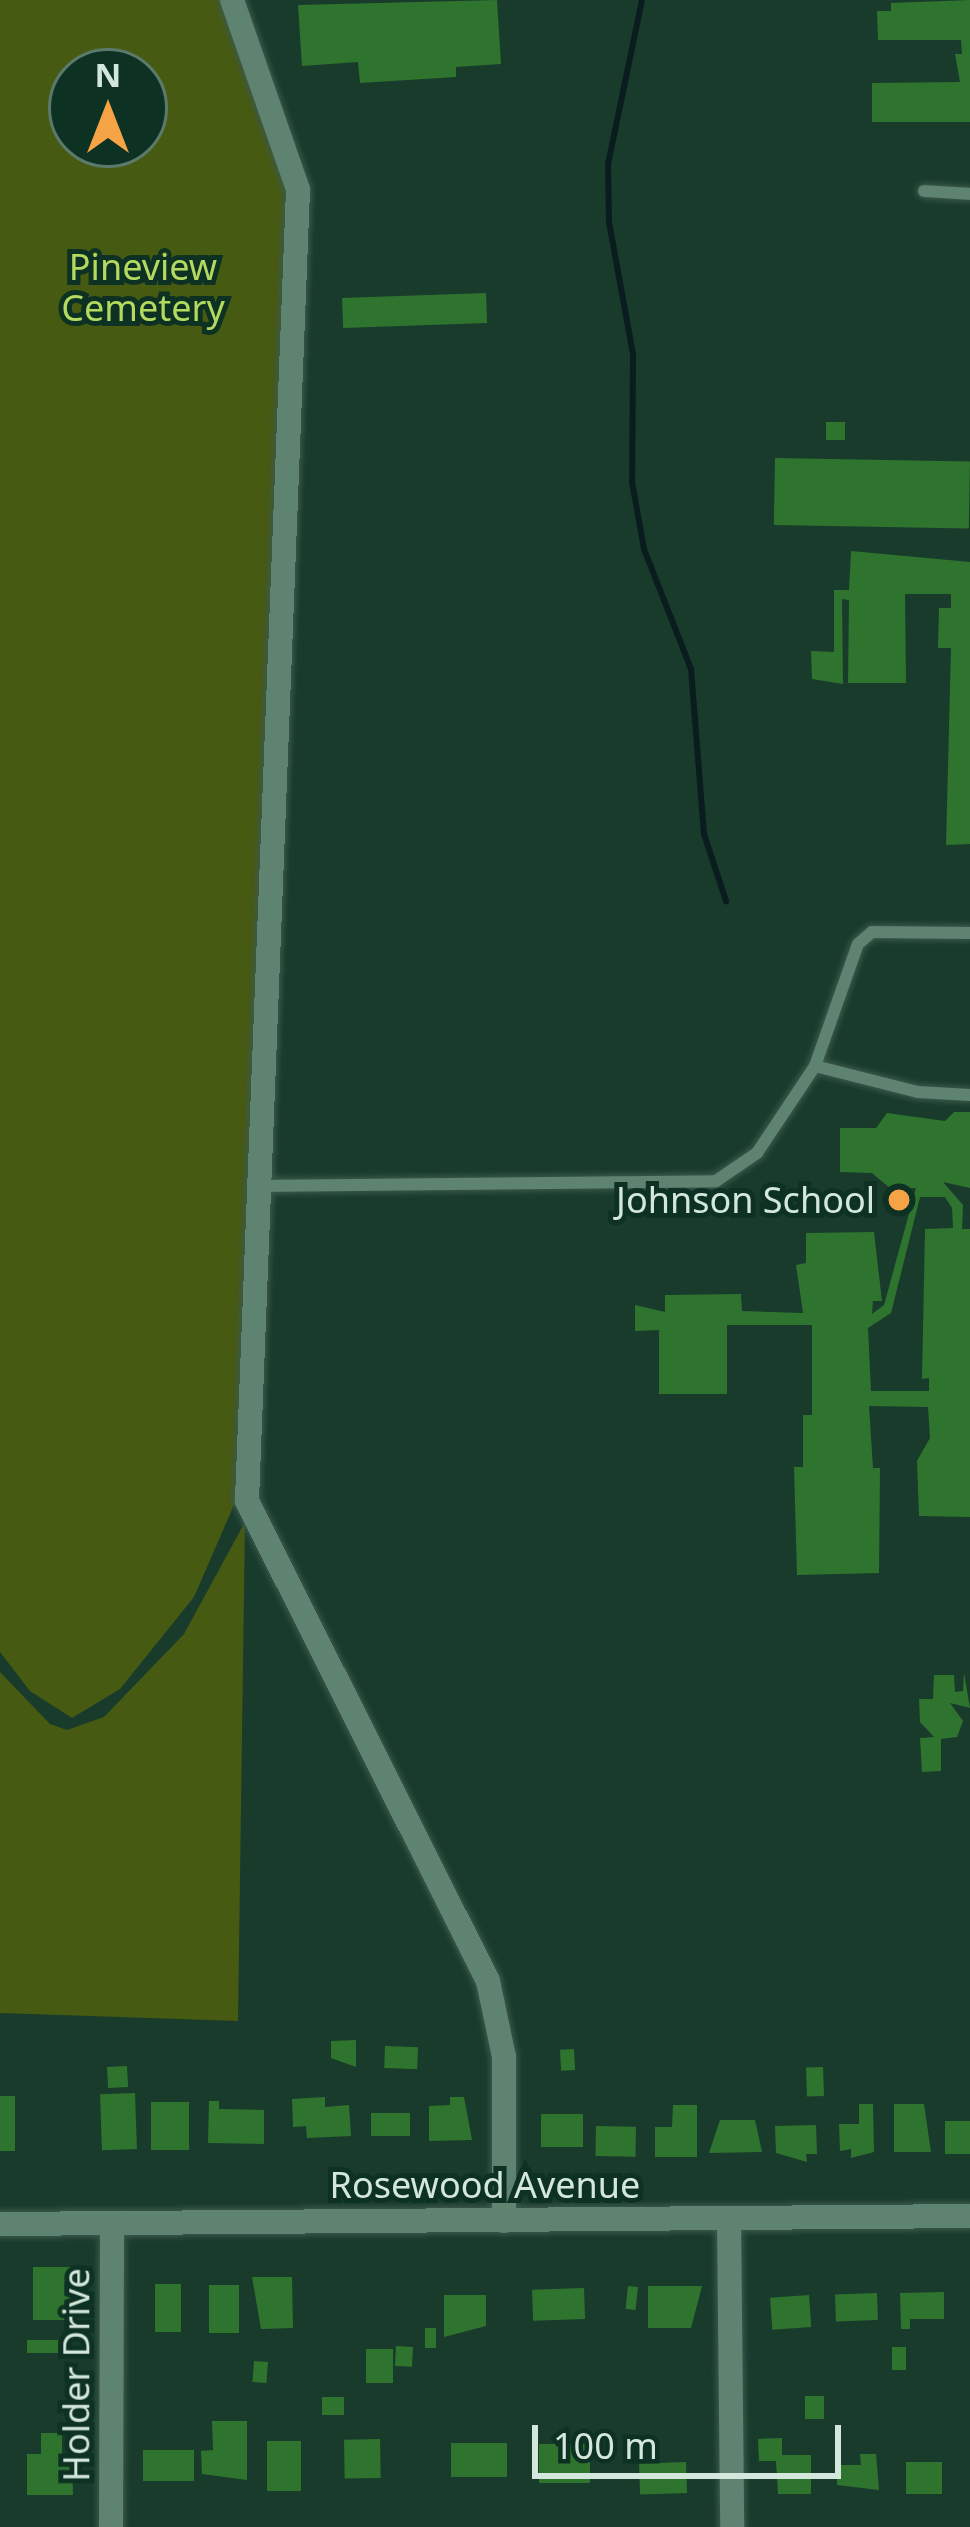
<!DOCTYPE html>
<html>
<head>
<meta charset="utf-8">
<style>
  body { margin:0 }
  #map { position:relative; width:970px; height:2527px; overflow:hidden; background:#183b2c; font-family:"Noto Sans",sans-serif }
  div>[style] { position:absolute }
  .green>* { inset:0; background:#475a11 }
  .stream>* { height:6px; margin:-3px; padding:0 3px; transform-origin:3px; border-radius:3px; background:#0a1d1e }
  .building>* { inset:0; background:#2f742e; transform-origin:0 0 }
  .roads { filter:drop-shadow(0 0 3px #3b594c) drop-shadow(0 0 3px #3b594c) }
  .lane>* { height:12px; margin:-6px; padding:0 6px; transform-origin:6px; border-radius:6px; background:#5f8371 }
  .street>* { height:24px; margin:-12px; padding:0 12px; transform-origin:12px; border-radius:12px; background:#5f8371 }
  .dots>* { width:33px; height:33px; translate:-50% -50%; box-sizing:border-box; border:6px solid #0d3122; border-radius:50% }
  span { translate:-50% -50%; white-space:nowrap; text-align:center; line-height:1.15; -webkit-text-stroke:10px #0d3122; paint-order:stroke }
  .park-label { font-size:36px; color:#b4d95f }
  .poi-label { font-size:36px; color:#d3e7dc }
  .right { translate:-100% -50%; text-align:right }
  .street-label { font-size:36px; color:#d3e7dc }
  .north { position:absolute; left:48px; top:48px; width:120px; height:120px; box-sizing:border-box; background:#0d3122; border:3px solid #5c7a6c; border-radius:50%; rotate:0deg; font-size:33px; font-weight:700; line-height:48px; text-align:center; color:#d3e7dc }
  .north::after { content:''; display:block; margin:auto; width:42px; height:54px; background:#f5a345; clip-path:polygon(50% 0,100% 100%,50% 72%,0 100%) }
  .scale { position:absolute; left:532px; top:2425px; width:309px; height:54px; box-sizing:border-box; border:6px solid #d3e7dc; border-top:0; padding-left:15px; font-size:36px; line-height:42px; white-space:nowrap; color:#d3e7dc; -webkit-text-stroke:9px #0d3122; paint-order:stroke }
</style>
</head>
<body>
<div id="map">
  <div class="green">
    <div style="clip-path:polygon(evenodd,0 0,224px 0,288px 174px,237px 1498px,194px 1597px,120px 1689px,72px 1718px,30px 1691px,0 1652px,0 0,72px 72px,144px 72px,144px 144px,72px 144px,72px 72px)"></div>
    <div style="clip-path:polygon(245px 1522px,238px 2021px,0 2013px,0 1672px,50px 1724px,67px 1730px,104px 1717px,184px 1634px)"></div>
  </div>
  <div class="stream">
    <div style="left:642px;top:0;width:167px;rotate:101.7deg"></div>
    <div style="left:608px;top:164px;width:58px;rotate:89deg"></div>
    <div style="left:609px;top:222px;width:134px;rotate:79.7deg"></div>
    <div style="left:633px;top:354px;width:128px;rotate:90.4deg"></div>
    <div style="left:632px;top:482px;width:68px;rotate:79.8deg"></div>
    <div style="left:644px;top:549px;width:129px;rotate:68.6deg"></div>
    <div style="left:691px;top:669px;width:166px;rotate:85.5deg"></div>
    <div style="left:704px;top:834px;width:71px;rotate:71.8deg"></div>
  </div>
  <div class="building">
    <div style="clip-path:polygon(497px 0,501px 64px,456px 67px,456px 77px,360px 83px,358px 62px,302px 66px,298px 5px)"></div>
    <div style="clip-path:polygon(970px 0,970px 122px,872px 122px,872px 83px,960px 82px,955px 54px,962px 54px,961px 40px,878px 40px,877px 11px,891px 11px,891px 3px)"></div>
    <div style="left:486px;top:293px;width:30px;height:144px;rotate:88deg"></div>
    <div style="left:845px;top:422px;width:18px;height:19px;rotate:90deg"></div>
    <div style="left:775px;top:458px;width:195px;height:67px;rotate:1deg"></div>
    <div style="clip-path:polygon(851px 551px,970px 562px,970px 844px,946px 845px,951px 648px,938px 648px,939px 608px,951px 608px,951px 594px,905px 594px,906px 683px,848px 683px,849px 600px,842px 599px,843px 684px,812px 679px,811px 651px,834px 652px,834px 590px,849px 590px)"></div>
    <div style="clip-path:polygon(evenodd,954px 1112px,970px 1112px,970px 1188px,943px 1182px,963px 1205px,962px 1229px,970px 1229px,970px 1517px,919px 1516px,917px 1461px,930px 1438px,928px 1407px,869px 1406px,873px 1468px,880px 1468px,879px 1573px,797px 1575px,794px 1467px,803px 1467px,803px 1415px,812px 1415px,812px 1325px,727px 1325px,727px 1394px,659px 1394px,659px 1330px,635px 1331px,635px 1305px,665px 1312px,665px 1295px,741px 1294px,742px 1311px,803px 1313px,796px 1265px,806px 1263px,806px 1233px,874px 1232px,882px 1301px,873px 1301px,872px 1314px,884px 1305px,916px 1188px,891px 1189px,872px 1173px,840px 1172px,840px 1128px,876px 1128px,887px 1113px,945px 1121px,954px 1112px,920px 1197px,945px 1197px,952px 1208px,953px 1228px,925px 1229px,922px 1379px,929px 1378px,929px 1391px,871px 1391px,868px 1328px,891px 1313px,920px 1197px)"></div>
    <div style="clip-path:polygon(964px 1673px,970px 1708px,950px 1703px,963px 1721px,957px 1737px,941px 1739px,941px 1771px,922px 1772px,920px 1738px,934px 1737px,920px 1722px,919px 1699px,933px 1699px,934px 1675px,954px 1675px,955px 1692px,963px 1691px)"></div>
    <div style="clip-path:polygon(356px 2040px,356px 2067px,331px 2058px,331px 2041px)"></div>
    <div style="left:385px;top:2046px;width:33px;height:22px;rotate:2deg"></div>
    <div style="left:574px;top:2049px;width:21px;height:14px;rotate:87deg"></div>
    <div style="left:127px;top:2066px;width:21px;height:20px;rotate:87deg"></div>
    <div style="left:823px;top:2067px;width:29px;height:17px;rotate:88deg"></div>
    <div style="left:135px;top:2093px;width:56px;height:35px;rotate:88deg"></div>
    <div style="left:15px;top:2096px;width:55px;height:15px;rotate:90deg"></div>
    <div style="clip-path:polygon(325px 2097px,325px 2107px,349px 2105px,351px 2136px,307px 2138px,306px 2126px,293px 2127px,292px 2099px)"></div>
    <div style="clip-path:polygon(450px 2097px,464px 2097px,472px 2140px,429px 2141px,429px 2106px,450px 2105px)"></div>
    <div style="clip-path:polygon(209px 2101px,219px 2101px,219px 2109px,264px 2110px,264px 2144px,208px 2143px)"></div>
    <div style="left:151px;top:2102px;width:38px;height:48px"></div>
    <div style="clip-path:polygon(859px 2104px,873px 2104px,874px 2152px,851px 2158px,851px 2149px,840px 2151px,839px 2124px,859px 2124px)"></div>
    <div style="clip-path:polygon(894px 2104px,924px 2104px,931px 2152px,894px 2152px)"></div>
    <div style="clip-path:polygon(673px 2105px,697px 2105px,697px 2157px,655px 2157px,655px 2127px,672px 2127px)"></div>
    <div style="left:371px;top:2113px;width:39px;height:23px"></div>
    <div style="left:541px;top:2114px;width:42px;height:33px"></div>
    <div style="clip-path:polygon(720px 2120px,755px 2120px,762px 2152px,709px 2153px)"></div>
    <div style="left:970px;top:2121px;width:33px;height:25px;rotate:90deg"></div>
    <div style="clip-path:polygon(816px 2125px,817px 2154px,806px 2154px,807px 2162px,776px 2153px,775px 2126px)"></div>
    <div style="left:596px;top:2126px;width:40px;height:30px;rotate:1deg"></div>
    <div style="left:33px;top:2267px;width:39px;height:53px"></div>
    <div style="clip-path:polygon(252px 2277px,292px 2277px,293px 2328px,261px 2329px)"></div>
    <div style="left:155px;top:2284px;width:26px;height:48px"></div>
    <div style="left:209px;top:2285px;width:30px;height:48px"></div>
    <div style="left:628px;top:2286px;width:10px;height:23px;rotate:6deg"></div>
    <div style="clip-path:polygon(648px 2286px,702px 2286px,691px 2328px,648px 2328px)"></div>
    <div style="left:584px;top:2288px;width:31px;height:52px;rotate:88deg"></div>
    <div style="clip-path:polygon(944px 2292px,944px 2319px,910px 2319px,910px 2329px,901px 2329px,900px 2293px)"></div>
    <div style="left:877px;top:2293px;width:27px;height:42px;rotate:88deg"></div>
    <div style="clip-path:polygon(444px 2295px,486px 2295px,486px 2326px,444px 2337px)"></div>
    <div style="left:809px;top:2295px;width:32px;height:39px;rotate:86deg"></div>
    <div style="left:425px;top:2328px;width:11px;height:20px"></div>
    <div style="left:27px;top:2340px;width:31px;height:13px"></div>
    <div style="left:396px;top:2346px;width:17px;height:20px;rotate:3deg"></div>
    <div style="left:892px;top:2347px;width:14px;height:23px"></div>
    <div style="left:366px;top:2349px;width:27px;height:34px"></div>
    <div style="left:254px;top:2361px;width:14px;height:21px;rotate:4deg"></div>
    <div style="left:805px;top:2396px;width:19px;height:23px"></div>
    <div style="left:322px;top:2397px;width:22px;height:18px"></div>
    <div style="clip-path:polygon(212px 2421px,247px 2421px,247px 2480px,202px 2474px,201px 2451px,213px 2450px)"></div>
    <div style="clip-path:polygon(41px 2433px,62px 2433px,62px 2454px,72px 2454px,73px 2495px,27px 2495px,27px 2454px,41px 2454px)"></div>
    <div style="clip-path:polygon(782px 2438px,782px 2455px,811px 2455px,811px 2494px,778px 2494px,776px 2461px,759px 2461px,758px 2439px)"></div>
    <div style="left:380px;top:2439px;width:39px;height:36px;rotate:89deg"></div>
    <div style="left:267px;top:2441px;width:34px;height:50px"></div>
    <div style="left:451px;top:2443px;width:56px;height:34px"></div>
    <div style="left:539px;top:2444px;width:51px;height:39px"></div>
    <div style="left:143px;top:2450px;width:51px;height:31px"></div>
    <div style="clip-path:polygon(860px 2454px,876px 2454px,879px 2490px,837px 2485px,836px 2465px,861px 2465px)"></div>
    <div style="left:686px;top:2462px;width:31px;height:47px;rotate:88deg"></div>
    <div style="left:906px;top:2462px;width:36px;height:32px"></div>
  </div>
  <div class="roads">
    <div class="lane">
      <div style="left:924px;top:191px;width:46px;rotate:3.7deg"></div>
      <div style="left:815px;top:1066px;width:106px;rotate:14.2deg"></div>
      <div style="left:918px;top:1092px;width:52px;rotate:3.3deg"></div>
      <div style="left:260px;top:1186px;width:456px;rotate:-0.6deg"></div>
      <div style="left:716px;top:1181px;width:50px;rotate:-34.3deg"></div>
      <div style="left:757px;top:1153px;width:105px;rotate:-56.3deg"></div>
      <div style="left:815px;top:1066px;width:129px;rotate:-70.6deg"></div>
      <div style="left:858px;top:944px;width:18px;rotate:-41deg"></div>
      <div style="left:872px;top:932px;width:98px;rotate:0.6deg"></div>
    </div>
    <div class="street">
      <div style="left:232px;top:0;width:201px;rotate:70.8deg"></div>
      <div style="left:298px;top:190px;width:1312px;rotate:92.23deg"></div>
      <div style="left:247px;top:1501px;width:537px;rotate:63.34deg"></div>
      <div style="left:488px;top:1981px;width:78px;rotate:78.1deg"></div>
      <div style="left:504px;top:2057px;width:164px;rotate:90deg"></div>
      <div style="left:729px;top:2219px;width:308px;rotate:89.4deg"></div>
      <div style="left:0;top:2224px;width:970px;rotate:-0.47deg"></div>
      <div style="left:111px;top:2527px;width:303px;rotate:-89.8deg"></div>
    </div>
  </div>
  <div class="dots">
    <div style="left:899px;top:1200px;background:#f5a345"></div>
  </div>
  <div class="park-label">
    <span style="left:143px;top:287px">Pineview<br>Cemetery</span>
  </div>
  <div class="poi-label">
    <span class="right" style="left:875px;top:1200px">Johnson School</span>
  </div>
  <div class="street-label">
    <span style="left:485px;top:2185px">Rosewood Avenue</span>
    <span style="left:76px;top:2375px;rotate:-90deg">Holder Drive</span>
  </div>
  <div class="north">N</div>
  <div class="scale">100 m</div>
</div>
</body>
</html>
